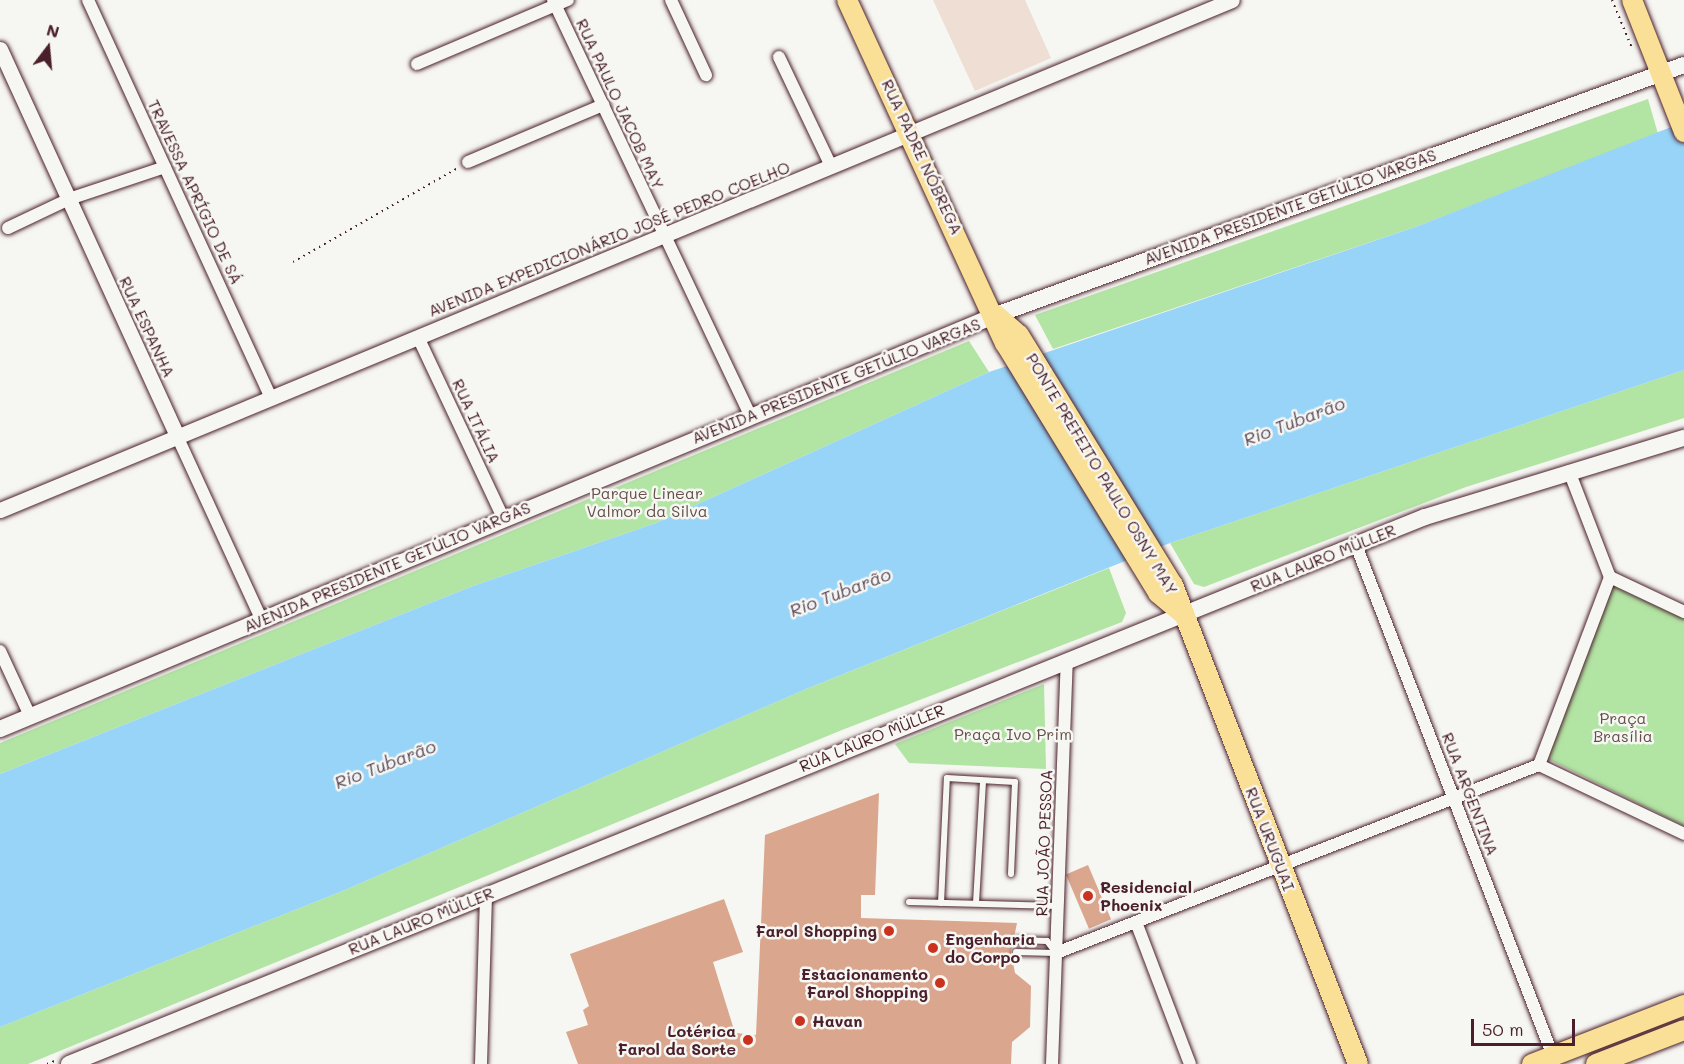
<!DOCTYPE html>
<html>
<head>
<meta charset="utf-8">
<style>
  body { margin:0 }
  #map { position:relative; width:1684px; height:1064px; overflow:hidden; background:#f6f6f2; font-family:Mali,sans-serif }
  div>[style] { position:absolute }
  .built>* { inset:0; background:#eeded4 }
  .green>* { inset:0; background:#b2e4a4 }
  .water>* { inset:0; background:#97d4f8 }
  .building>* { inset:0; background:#daa68e; transform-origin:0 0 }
  .path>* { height:2px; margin-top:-1px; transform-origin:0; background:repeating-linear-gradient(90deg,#4a1f2b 0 1.5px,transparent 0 6px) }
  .roads { filter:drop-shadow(0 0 2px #4a1f2b) drop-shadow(0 0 2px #4a1f2b) }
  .service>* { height:6px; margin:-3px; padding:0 3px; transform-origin:3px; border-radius:3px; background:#f6f6f2 }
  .minor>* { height:12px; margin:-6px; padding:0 6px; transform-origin:6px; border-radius:6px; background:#f6f6f2 }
  .tertiary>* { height:15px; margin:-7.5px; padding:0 7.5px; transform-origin:7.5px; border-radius:7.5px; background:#f6f6f2 }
  .secondary>* { height:16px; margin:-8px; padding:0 8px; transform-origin:8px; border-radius:8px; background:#f6f6f2 }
  .primary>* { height:20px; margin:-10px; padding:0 10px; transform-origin:10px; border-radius:10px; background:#fadf96 }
  .dots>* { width:16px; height:16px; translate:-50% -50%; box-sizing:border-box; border:3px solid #f6f6f2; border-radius:50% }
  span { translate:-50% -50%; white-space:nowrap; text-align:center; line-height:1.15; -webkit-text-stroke:5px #f6f6f2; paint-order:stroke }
  .street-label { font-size:16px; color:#4a1f2b }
  .park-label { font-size:16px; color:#645049 }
  .poi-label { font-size:16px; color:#4a1f2b; font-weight:700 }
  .left { translate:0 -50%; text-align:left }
  .right { translate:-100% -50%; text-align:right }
  .water-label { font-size:18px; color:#5d4c5e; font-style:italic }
  .north { position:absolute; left:18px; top:18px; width:60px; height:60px; -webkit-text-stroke:4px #f6f6f2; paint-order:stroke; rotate:16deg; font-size:16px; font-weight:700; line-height:24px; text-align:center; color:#4a1f2b }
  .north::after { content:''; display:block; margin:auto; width:21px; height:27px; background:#4a1f2b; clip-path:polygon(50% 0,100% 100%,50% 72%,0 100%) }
  .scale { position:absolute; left:1471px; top:1019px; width:104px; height:27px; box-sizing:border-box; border:3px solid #4a1f2b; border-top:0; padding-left:8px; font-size:18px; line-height:21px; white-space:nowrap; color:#4a1f2b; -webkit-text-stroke:4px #f6f6f2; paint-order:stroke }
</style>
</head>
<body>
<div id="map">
  <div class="built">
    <div style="clip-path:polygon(933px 0,1025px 0,1051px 58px,975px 91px)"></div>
  </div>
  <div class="green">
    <div style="clip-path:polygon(1648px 99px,1658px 134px,1418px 226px,1053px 349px,1035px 315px)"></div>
    <div style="clip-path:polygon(969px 341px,989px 372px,656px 523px,473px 586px,0 774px,0 743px)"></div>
    <div style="clip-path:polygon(1684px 370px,1684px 418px,1466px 487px,1204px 587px,1194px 584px,1170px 543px)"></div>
    <div style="clip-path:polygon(1109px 568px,1126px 613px,1122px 622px,842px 730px,28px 1064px,0 1064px,0 1027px,345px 890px,806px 689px)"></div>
    <div style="clip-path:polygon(1613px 586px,1684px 619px,1684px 826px,1546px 758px)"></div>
    <div style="clip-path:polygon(1044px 684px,1046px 769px,909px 763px,895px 744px)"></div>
  </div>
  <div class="water">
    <div style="clip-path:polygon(1684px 122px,1684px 370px,1170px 543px,806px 689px,345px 890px,0 1027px,0 774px,473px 586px,656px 523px,989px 372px,1418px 226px)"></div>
  </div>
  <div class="building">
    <div style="clip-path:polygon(879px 793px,875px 895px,861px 895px,861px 918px,1017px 923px,1011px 952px,1015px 973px,1031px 986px,1030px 1027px,1012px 1042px,1011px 1064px,578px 1064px,566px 1032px,588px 1025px,583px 1010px,589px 1006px,570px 954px,724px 899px,743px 952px,713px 962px,735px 1033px,756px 1035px,765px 835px)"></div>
    <div style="left:1088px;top:865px;width:59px;height:24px;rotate:67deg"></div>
  </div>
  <div class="path">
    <div style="left:1612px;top:0;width:52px;rotate:67.4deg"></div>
    <div style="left:293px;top:262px;width:190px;rotate:-29.7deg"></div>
    <div style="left:47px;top:1064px;width:9px;rotate:-21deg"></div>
  </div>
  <div class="roads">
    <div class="service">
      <div style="left:909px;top:902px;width:149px;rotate:1.5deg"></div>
      <div style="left:941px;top:903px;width:125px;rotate:-87.3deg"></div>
      <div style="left:947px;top:778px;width:68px;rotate:3.4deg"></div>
      <div style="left:1015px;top:782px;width:92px;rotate:92.5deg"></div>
      <div style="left:976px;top:903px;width:122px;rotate:-86.7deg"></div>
      <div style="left:1016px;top:952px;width:40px;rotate:1.4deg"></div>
      <div style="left:1056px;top:953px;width:15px;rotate:-127deg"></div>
      <div style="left:1047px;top:941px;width:31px;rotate:-178deg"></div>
    </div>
    <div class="minor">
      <div style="left:88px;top:0;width:438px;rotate:65.3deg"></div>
      <div style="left:553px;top:0;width:462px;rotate:64.6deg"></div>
      <div style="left:671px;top:0;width:83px;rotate:65deg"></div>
      <div style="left:779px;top:57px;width:121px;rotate:64.5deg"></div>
      <div style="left:417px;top:64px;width:164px;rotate:-23deg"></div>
      <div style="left:468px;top:162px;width:147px;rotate:-22.9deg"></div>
      <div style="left:8px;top:228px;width:68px;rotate:-25.4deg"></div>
      <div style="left:69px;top:199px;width:101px;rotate:-18.4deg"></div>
      <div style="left:418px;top:337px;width:200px;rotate:64.8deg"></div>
      <div style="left:177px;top:436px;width:201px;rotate:65.3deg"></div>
      <div style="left:1569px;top:471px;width:114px;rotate:68.9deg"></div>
      <div style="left:1356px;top:545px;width:548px;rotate:68.92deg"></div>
      <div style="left:1610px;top:577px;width:82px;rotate:25.3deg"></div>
      <div style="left:0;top:651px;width:72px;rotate:65.2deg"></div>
      <div style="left:1539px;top:765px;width:201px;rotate:-69.3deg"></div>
      <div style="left:1539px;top:765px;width:161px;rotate:25.4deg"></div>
      <div style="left:1136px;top:922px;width:152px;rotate:69.2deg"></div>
      <div style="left:1056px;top:953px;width:518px;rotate:-21.27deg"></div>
      <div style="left:481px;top:1064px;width:170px;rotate:-88.3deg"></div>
      <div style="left:1052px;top:1064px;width:404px;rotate:-87.9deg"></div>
    </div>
    <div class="tertiary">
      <div style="left:0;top:49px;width:426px;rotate:65.4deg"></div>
      <div style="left:0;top:510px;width:1333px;rotate:-22.49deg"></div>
    </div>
    <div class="secondary">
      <div style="left:0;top:729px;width:1079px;rotate:-22.57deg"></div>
      <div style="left:996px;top:315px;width:732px;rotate:-19.97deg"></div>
      <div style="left:69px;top:1064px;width:1462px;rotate:-21.97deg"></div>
      <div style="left:1425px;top:517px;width:271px;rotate:-17deg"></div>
    </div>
    <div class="primary">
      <div style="left:847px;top:0;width:378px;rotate:65.3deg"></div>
      <div style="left:1005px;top:343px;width:293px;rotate:58.5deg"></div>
      <div style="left:1158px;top:593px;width:31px;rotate:40deg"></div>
      <div style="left:1632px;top:0;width:142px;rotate:68.5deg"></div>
      <div style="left:996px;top:315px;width:30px;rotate:41deg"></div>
      <div style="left:1019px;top:335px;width:294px;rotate:58.4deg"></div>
      <div style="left:1173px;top:585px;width:513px;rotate:68.88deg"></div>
      <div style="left:1532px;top:1064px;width:163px;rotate:-21.2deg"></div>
      <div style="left:1596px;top:1064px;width:94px;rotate:-21.1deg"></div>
    </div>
  </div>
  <div class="dots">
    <div style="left:1088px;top:896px;background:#c8321e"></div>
    <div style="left:889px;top:931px;background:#c8321e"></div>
    <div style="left:933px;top:948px;background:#c8321e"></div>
    <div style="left:940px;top:983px;background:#c8321e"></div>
    <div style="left:800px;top:1021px;background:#c8321e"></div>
    <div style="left:748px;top:1040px;background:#c8321e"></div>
  </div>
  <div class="street-label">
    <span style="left:620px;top:104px;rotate:65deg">RUA PAULO JACOB MAY</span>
    <span style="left:922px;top:157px;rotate:65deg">RUA PADRE NÓBREGA</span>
    <span style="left:195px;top:192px;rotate:65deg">TRAVESSA APRÍGIO DE SÁ</span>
    <span style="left:1290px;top:207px;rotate:-20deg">AVENIDA PRESIDENTE GETÚLIO VARGAS</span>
    <span style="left:609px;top:239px;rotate:-22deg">AVENIDA EXPEDICIONÁRIO JOSÉ PEDRO COELHO</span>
    <span style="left:147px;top:327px;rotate:65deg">RUA ESPANHA</span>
    <span style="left:836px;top:381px;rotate:-22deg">AVENIDA PRESIDENTE GETÚLIO VARGAS</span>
    <span style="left:476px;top:421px;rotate:65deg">RUA ITÁLIA</span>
    <span style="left:1102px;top:474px;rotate:59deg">PONTE PREFEITO PAULO OSNY MAY</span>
    <span style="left:1323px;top:558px;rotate:-22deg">RUA LAURO MÜLLER</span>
    <span style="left:387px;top:567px;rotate:-23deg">AVENIDA PRESIDENTE GETÚLIO VARGAS</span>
    <span style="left:872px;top:738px;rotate:-22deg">RUA LAURO MÜLLER</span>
    <span style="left:1470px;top:794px;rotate:69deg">RUA ARGENTINA</span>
    <span style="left:1270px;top:839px;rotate:69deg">RUA URUGUAI</span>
    <span style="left:1044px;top:843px;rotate:-88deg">RUA JOÃO PESSOA</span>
    <span style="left:421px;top:921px;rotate:-22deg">RUA LAURO MÜLLER</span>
  </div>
  <div class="park-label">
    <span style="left:647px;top:502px">Parque Linear<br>Valmor da Silva</span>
    <span style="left:1623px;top:727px">Praça<br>Brasília</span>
    <span style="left:1013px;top:734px">Praça Ivo Prim</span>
  </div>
  <div class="poi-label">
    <span class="left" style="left:1100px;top:896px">Residencial<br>Phoenix</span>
    <span class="right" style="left:877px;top:931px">Farol Shopping</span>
    <span class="left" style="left:945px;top:948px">Engenharia<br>do Corpo</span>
    <span class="right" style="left:928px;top:983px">Estacionamento<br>Farol Shopping</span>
    <span class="left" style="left:812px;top:1021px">Havan</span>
    <span class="right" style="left:736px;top:1040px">Lotérica<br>Farol da Sorte</span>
  </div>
  <div class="water-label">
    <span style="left:1294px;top:421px;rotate:-21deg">Rio Tubarão</span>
    <span style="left:840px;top:592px;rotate:-21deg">Rio Tubarão</span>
    <span style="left:385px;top:764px;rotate:-21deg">Rio Tubarão</span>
  </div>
  <div class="north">N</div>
  <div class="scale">50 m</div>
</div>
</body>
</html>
